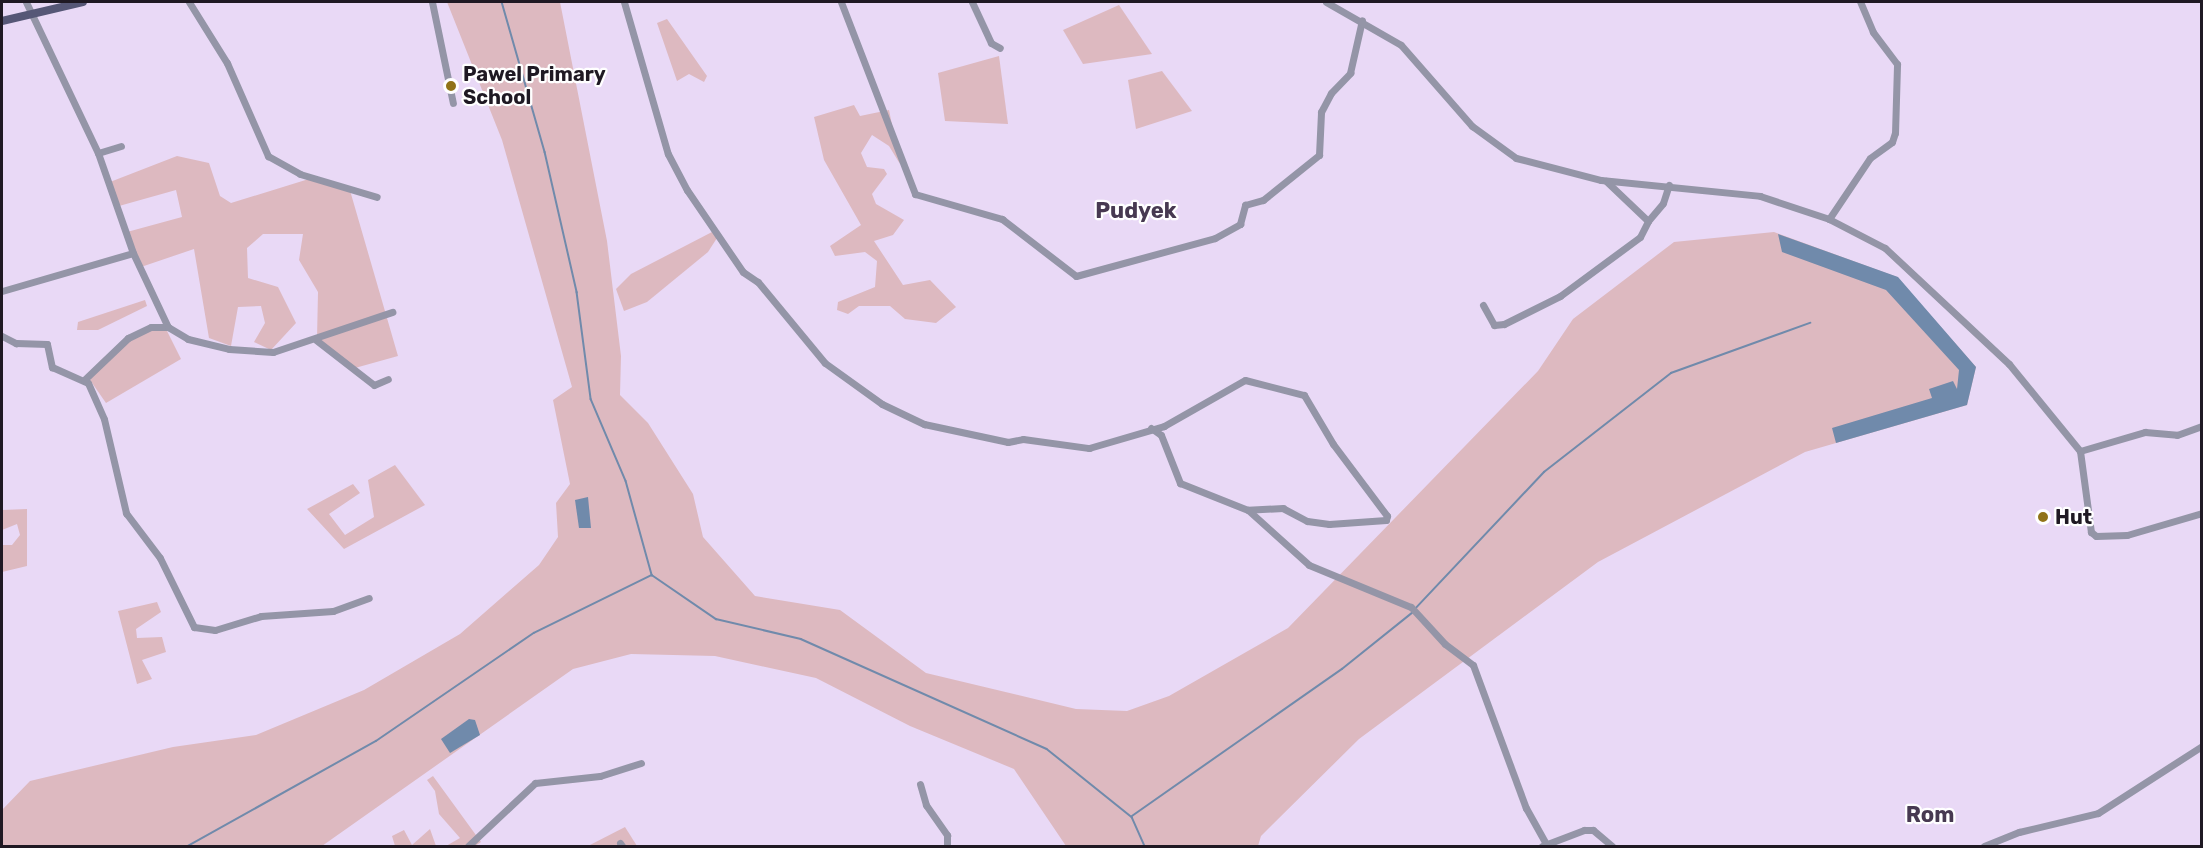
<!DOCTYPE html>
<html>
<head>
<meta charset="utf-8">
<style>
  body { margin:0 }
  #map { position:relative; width:2203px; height:848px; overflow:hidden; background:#e9d9f6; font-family:Rubik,sans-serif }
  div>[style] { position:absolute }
  .green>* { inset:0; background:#ddb9c0 }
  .water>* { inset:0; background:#708aab }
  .stream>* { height:1.5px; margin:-0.75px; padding:0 0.75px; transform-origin:0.75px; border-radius:0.75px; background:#708aab }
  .minor>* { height:7px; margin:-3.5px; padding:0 3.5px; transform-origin:3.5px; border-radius:3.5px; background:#9495a7 }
  .major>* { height:8px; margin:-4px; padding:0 4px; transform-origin:4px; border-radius:4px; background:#565776 }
  .dots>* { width:16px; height:16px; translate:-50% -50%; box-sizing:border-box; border:3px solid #fff; border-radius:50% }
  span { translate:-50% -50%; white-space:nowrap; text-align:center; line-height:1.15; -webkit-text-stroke:4.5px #fff; paint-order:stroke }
  .poi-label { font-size:20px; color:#1f1923; font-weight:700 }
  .left { translate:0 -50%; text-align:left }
  .quarter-label { font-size:22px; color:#473951; font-weight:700 }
  .frame { position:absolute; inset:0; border:3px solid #1f1923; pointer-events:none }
</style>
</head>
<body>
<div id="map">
  <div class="green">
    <div style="clip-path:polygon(447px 2px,560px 2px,607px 241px,621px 356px,620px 395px,648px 423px,693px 494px,703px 537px,755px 596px,840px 610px,926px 673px,1076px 709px,1127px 711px,1169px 696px,1288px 628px,1538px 371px,1573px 319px,1674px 242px,1774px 232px,1897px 277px,1976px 367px,1967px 405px,1805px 452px,1598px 562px,1359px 739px,1261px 836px,1258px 846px,1066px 846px,1014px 769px,910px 726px,816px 678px,715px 656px,631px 654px,573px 669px,322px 846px,2px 846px,2px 810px,30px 781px,173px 747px,256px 735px,364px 690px,460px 634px,539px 565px,558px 537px,556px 503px,570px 484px,553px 400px,572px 387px,502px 140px)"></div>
    <div style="clip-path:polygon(1119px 5px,1152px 54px,1083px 64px,1063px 30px)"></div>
    <div style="clip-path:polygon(667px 19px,707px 76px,704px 82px,689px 74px,677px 81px,657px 23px)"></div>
    <div style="clip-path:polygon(999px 56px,1008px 124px,945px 121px,938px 73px)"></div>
    <div style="clip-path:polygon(1162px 71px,1192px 111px,1136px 129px,1128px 80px)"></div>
    <div style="clip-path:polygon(854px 105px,860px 116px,889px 110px,900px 164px,889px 146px,872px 135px,861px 153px,867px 167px,884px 169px,887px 174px,872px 194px,876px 204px,904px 220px,893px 235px,874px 241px,903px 285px,930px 280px,956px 307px,936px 323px,905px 319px,890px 306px,859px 306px,848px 314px,837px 310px,838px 302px,875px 287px,877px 261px,865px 252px,835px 256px,830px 246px,861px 225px,824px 160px,814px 117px)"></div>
    <div style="clip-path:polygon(177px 156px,209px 163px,220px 196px,231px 203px,312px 178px,349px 187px,398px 356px,355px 368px,317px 338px,318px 292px,299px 260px,303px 234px,263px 234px,247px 248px,248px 278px,278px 287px,296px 323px,271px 350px,254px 342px,265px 323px,261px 306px,238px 307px,231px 346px,209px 338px,194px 249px,141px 267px,127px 232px,182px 217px,176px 190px,119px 206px,110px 182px)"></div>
    <div style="clip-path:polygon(712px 232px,717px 238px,708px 252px,647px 302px,624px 311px,616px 289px,631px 274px)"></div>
    <div style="clip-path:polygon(145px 300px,147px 306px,98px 330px,77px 330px,78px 322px)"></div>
    <div style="clip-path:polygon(166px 329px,181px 359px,106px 403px,90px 380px,100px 361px,135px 333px)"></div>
    <div style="clip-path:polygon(395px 465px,425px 505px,344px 549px,307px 509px,353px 484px,360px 493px,329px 514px,345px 535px,374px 517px,368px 480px)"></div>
    <div style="clip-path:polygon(27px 509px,27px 566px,2px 572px,2px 545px,12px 545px,20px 535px,17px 524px,2px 530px,2px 510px)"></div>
    <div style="clip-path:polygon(157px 602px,161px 612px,136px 629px,137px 638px,162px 637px,166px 652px,142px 660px,152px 679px,137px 684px,118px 611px)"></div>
    <div style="clip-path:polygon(433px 776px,481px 842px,475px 846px,446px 846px,460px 838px,439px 814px,435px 791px,427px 780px)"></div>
    <div style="clip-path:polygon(625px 827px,637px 846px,588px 846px)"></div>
    <div style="clip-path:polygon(430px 829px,436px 846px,395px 846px,392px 836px,404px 830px,412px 845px)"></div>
  </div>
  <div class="water">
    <div style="clip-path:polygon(1778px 234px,1898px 277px,1976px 367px,1967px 405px,1836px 443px,1832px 428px,1932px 398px,1929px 389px,1953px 381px,1957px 389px,1959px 370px,1886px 290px,1782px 252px)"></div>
    <div style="clip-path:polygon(588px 497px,591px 528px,579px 528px,575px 500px)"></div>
    <div style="clip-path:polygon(469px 719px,475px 720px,480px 735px,450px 753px,441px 739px)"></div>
  </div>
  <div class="stream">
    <div style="left:502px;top:2px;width:156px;rotate:74deg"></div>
    <div style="left:545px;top:152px;width:144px;rotate:77.1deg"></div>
    <div style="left:577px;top:292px;width:108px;rotate:82.5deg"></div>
    <div style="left:591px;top:399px;width:89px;rotate:66.9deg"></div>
    <div style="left:626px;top:481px;width:98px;rotate:74.5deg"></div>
    <div style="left:652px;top:575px;width:78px;rotate:34.5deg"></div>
    <div style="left:716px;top:619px;width:87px;rotate:13.2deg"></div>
    <div style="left:801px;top:639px;width:269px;rotate:24.1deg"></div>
    <div style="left:1047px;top:749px;width:109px;rotate:38.7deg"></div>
    <div style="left:1132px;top:817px;width:32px;rotate:66deg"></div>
    <div style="left:1415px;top:609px;width:188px;rotate:-46.7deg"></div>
    <div style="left:1544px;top:472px;width:161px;rotate:-37.9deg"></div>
    <div style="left:1671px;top:373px;width:148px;rotate:-19.8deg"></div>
    <div style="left:1132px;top:816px;width:256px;rotate:-35deg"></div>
    <div style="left:1342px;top:669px;width:90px;rotate:-38.7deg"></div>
    <div style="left:188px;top:846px;width:215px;rotate:-29.2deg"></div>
    <div style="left:376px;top:741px;width:191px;rotate:-34.4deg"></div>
    <div style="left:534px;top:633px;width:131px;rotate:-26.2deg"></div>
  </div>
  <div class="minor">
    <div style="left:189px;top:2px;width:72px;rotate:58.1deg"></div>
    <div style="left:227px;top:63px;width:102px;rotate:66.2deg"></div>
    <div style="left:268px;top:156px;width:37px;rotate:29deg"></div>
    <div style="left:300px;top:174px;width:80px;rotate:16.6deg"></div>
    <div style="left:432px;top:2px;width:103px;rotate:78.3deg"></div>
    <div style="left:624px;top:2px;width:158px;rotate:73.9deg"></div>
    <div style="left:668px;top:154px;width:41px;rotate:62.2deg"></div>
    <div style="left:687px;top:190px;width:99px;rotate:55.7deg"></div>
    <div style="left:743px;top:272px;width:18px;rotate:34deg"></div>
    <div style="left:758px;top:282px;width:105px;rotate:50.4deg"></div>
    <div style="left:825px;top:363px;width:70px;rotate:35.7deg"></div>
    <div style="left:882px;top:404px;width:47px;rotate:25.5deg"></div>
    <div style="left:924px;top:424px;width:86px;rotate:12.1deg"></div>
    <div style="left:1008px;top:442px;width:15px;rotate:-11deg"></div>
    <div style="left:1023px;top:439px;width:67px;rotate:7.8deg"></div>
    <div style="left:1089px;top:448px;width:78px;rotate:-16.3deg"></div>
    <div style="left:1164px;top:426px;width:93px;rotate:-29.6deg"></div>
    <div style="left:1245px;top:380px;width:61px;rotate:14.3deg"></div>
    <div style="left:1304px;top:395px;width:57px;rotate:59.4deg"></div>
    <div style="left:1333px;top:444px;width:90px;rotate:53.1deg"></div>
    <div style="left:1387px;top:516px;width:4px;rotate:104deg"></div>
    <div style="left:1386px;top:520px;width:57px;rotate:176deg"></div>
    <div style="left:1329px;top:524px;width:22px;rotate:-172deg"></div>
    <div style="left:1307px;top:521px;width:27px;rotate:-152deg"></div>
    <div style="left:1283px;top:508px;width:35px;rotate:177deg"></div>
    <div style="left:841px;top:2px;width:206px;rotate:68.9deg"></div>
    <div style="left:915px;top:194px;width:91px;rotate:16deg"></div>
    <div style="left:1002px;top:219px;width:93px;rotate:37.6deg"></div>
    <div style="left:1076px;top:276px;width:144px;rotate:-15.3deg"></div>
    <div style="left:1215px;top:238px;width:29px;rotate:-29deg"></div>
    <div style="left:1240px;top:224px;width:20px;rotate:-75deg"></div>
    <div style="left:1245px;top:205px;width:19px;rotate:-16deg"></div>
    <div style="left:1263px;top:200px;width:72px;rotate:-38.8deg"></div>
    <div style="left:1319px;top:155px;width:43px;rotate:-87.3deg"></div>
    <div style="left:1321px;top:112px;width:21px;rotate:-62deg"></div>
    <div style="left:1331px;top:93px;width:28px;rotate:-46deg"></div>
    <div style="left:1350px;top:73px;width:54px;rotate:-77.2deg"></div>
    <div style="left:972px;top:2px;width:45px;rotate:65.1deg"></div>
    <div style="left:991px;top:43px;width:10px;rotate:29deg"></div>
    <div style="left:1326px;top:2px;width:86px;rotate:29.8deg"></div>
    <div style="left:1401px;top:45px;width:108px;rotate:48.8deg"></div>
    <div style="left:1472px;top:126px;width:54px;rotate:36deg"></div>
    <div style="left:1516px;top:158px;width:88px;rotate:14.5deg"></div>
    <div style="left:1601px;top:180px;width:160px;rotate:5.7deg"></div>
    <div style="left:1760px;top:196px;width:73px;rotate:18.4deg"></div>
    <div style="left:1829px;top:219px;width:63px;rotate:27.4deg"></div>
    <div style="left:1885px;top:248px;width:170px;rotate:43.1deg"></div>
    <div style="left:2009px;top:364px;width:112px;rotate:50.8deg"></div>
    <div style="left:2080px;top:451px;width:82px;rotate:82.3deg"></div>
    <div style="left:2091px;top:532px;width:6px;rotate:39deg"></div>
    <div style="left:2096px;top:536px;width:31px;rotate:-2deg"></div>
    <div style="left:2127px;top:535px;width:78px;rotate:-16.3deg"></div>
    <div style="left:98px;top:153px;width:24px;rotate:-17deg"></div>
    <div style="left:1829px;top:219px;width:73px;rotate:-56.1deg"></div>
    <div style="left:1870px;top:158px;width:27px;rotate:-36deg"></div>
    <div style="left:1892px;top:142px;width:9px;rotate:-72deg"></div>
    <div style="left:1895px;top:133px;width:69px;rotate:-88.3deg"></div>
    <div style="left:1897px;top:64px;width:40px;rotate:-127deg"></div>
    <div style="left:1873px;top:32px;width:33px;rotate:-113deg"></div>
    <div style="left:1648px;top:221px;width:23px;rotate:-50deg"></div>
    <div style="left:1663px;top:203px;width:19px;rotate:-72deg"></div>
    <div style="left:133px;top:253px;width:82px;rotate:64.7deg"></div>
    <div style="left:2px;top:291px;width:136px;rotate:-16.2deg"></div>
    <div style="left:133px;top:253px;width:106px;rotate:-109.3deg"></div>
    <div style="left:98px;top:153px;width:167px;rotate:-115.5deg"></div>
    <div style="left:1483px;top:305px;width:23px;rotate:61deg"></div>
    <div style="left:1494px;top:325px;width:10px;rotate:-6deg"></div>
    <div style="left:1504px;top:324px;width:63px;rotate:-26.6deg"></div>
    <div style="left:1560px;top:296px;width:99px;rotate:-36.4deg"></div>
    <div style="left:1640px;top:237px;width:18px;rotate:-63deg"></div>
    <div style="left:1648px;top:221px;width:58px;rotate:-136.4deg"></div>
    <div style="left:2px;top:336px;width:16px;rotate:27deg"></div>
    <div style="left:16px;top:343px;width:31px;rotate:2deg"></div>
    <div style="left:47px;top:344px;width:24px;rotate:78deg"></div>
    <div style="left:52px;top:367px;width:39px;rotate:24deg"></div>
    <div style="left:88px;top:383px;width:39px;rotate:66deg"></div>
    <div style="left:104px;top:419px;width:97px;rotate:76.8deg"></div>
    <div style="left:126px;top:513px;width:56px;rotate:52.9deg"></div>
    <div style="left:160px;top:558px;width:77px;rotate:63.8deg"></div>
    <div style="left:194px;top:627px;width:21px;rotate:8deg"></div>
    <div style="left:215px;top:630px;width:48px;rotate:-16.9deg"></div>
    <div style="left:261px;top:616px;width:72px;rotate:-4deg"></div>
    <div style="left:333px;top:611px;width:38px;rotate:-20deg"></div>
    <div style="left:316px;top:340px;width:73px;rotate:37.8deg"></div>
    <div style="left:374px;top:385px;width:15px;rotate:-23deg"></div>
    <div style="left:84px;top:380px;width:61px;rotate:-43.7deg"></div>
    <div style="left:128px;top:338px;width:25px;rotate:-26deg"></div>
    <div style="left:151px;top:327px;width:17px"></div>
    <div style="left:168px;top:327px;width:23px;rotate:31deg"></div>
    <div style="left:188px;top:339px;width:42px;rotate:13.7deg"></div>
    <div style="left:229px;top:349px;width:44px;rotate:3.9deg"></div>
    <div style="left:273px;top:352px;width:126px;rotate:-18.6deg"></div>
    <div style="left:1151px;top:428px;width:12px;rotate:35deg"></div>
    <div style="left:1161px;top:435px;width:52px;rotate:68.4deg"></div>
    <div style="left:1180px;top:483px;width:73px;rotate:21.7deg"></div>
    <div style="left:1248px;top:510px;width:82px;rotate:42deg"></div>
    <div style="left:1309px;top:565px;width:110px;rotate:22.4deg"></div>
    <div style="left:1411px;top:607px;width:50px;rotate:47.4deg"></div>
    <div style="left:1445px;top:644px;width:35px;rotate:37deg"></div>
    <div style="left:1473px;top:665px;width:153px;rotate:69.7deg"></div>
    <div style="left:1526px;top:808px;width:41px;rotate:60.9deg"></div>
    <div style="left:2080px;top:451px;width:68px;rotate:-16.3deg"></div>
    <div style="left:2145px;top:432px;width:32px;rotate:5deg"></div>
    <div style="left:2177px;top:435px;width:27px;rotate:-20deg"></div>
    <div style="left:920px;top:784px;width:22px;rotate:74deg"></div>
    <div style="left:926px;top:805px;width:37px;rotate:55deg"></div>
    <div style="left:947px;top:835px;width:11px;rotate:90deg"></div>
    <div style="left:620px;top:843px;width:4px;rotate:56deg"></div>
    <div style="left:468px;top:846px;width:92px;rotate:-43.2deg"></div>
    <div style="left:535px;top:783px;width:65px;rotate:-6.1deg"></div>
    <div style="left:600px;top:776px;width:43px;rotate:-17.6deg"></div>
    <div style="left:1542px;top:846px;width:45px;rotate:-20.9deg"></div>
    <div style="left:1584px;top:830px;width:9px"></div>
    <div style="left:1593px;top:830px;width:25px;rotate:40deg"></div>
    <div style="left:1984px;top:846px;width:38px;rotate:-22deg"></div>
    <div style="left:2019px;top:832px;width:81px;rotate:-13.5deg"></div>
    <div style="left:2098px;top:813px;width:124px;rotate:-32.8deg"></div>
  </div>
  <div class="major">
    <div style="left:2px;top:21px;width:83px;rotate:-13.2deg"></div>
  </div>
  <div class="dots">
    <div style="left:451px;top:86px;background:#917318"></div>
    <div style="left:2043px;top:517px;background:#917318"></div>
  </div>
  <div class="poi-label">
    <span class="left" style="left:463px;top:86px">Pawel Primary<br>School</span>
    <span class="left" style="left:2055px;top:517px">Hut</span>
  </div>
  <div class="quarter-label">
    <span style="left:1136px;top:211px">Pudyek</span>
    <span style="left:1930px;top:815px">Rom</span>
  </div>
  <div class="frame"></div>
</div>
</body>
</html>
